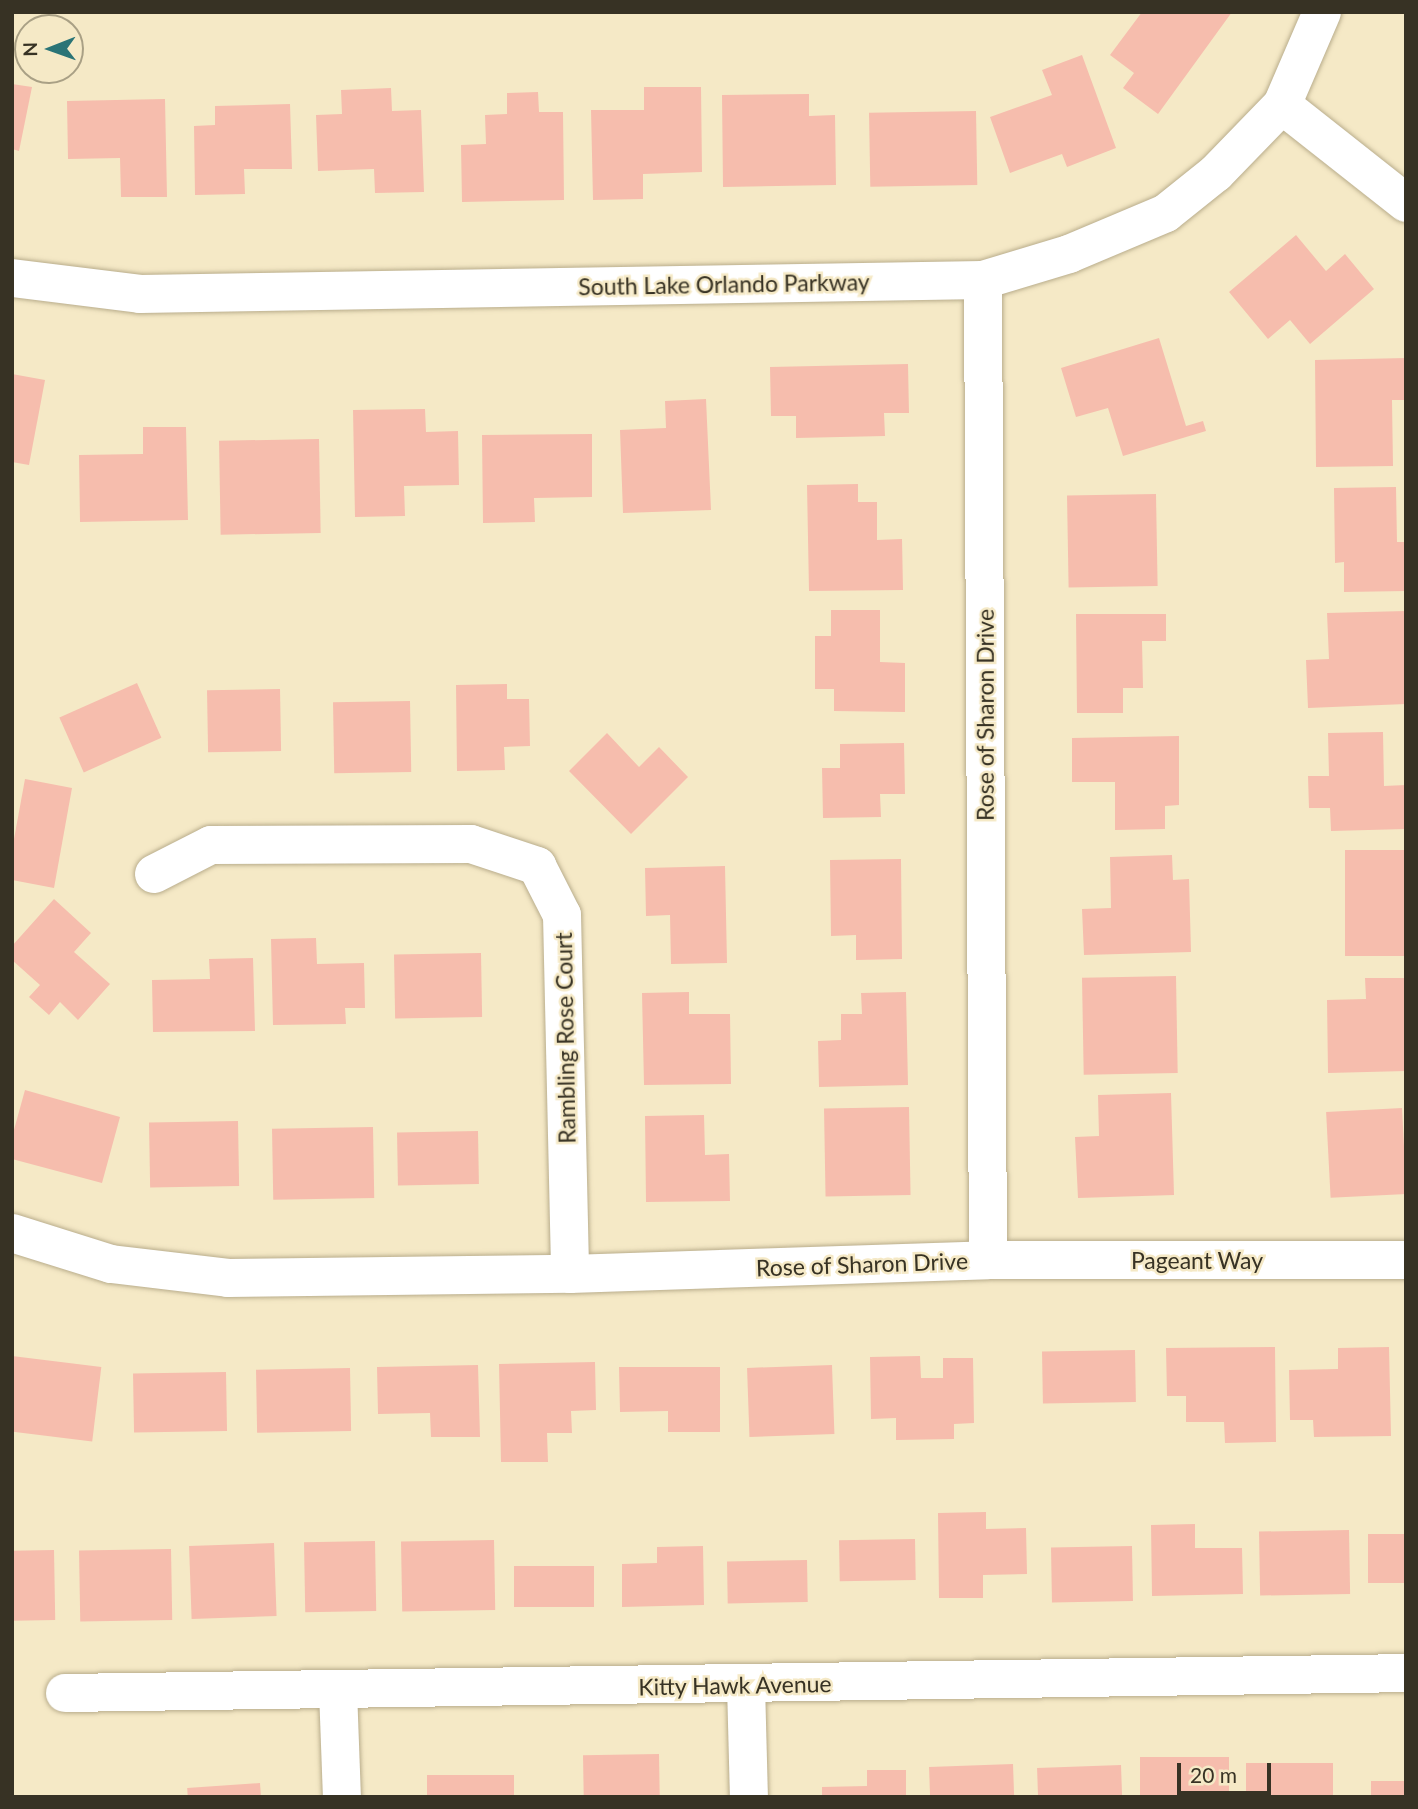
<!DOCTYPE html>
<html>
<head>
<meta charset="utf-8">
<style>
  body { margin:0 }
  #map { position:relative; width:1418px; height:1809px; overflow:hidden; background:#f5e9c6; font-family:Lato,sans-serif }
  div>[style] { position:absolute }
  .building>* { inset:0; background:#f6bdad; transform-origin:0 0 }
  .roads { filter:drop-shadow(0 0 2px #b9ad8c) drop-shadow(0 0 2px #b9ad8c) }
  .minor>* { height:38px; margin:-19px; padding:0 19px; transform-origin:19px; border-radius:19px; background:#fff }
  span { translate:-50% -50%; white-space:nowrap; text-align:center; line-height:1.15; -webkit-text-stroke:5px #f5e9c6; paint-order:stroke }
  .street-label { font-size:23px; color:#373224 }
  .frame { position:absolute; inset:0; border:14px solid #373224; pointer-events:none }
  .north { position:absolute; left:14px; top:14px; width:70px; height:70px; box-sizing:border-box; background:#f5e9c6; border:2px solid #a9a085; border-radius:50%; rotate:269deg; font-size:19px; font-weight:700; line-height:28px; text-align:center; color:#373224 }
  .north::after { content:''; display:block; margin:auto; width:24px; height:32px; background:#2a7476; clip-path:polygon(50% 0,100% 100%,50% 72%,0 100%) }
  .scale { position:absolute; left:1177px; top:1763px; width:94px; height:32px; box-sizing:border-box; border:4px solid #373224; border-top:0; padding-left:9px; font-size:21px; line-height:24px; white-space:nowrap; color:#373224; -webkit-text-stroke:5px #f5e9c6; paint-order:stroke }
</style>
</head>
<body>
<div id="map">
  <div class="building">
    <div style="clip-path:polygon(1142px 12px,1232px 12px,1158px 114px,1123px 88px,1134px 73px,1110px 55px)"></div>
    <div style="clip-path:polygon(1082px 55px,1116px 148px,1067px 167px,1062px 154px,1010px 173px,990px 117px,1052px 95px,1042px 70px)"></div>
    <div style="clip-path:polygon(12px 84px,32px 87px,19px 151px,12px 149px)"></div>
    <div style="clip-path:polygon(644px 87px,701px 87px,702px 172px,643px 174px,643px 199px,593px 200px,591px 110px,644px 110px)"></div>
    <div style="clip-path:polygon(391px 88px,392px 111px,421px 110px,424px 192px,375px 193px,374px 169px,318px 171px,316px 115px,342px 114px,341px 90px)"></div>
    <div style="clip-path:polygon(538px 92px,539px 112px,563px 112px,564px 200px,462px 202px,461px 145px,486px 144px,485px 115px,507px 114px,507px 93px)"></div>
    <div style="clip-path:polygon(809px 94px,809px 116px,835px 115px,836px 185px,723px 187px,722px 95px)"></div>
    <div style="clip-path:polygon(165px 99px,167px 197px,121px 197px,120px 158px,68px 159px,67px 101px)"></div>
    <div style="clip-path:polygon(290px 104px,292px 169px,244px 169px,245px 194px,195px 195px,194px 126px,215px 125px,215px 106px)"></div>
    <div style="left:976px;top:111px;width:74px;height:107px;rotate:89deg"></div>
    <div style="clip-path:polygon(1296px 235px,1326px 271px,1345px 254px,1374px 289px,1310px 344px,1290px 320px,1268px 339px,1229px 292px)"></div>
    <div style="clip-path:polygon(1159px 338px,1186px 426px,1203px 421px,1206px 431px,1123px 456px,1108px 408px,1076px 417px,1061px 368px)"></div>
    <div style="clip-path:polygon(1406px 358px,1406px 400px,1392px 400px,1393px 466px,1316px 467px,1315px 360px)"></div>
    <div style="clip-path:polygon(908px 364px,909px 413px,884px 413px,885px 436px,796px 438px,796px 416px,771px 416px,770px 367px)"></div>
    <div style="clip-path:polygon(12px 374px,45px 380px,29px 465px,12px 462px)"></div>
    <div style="clip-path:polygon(706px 399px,711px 510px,623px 513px,620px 430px,666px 428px,665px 401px)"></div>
    <div style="clip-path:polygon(425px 409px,426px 432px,458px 431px,459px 485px,404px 486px,405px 516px,355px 517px,353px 410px)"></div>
    <div style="clip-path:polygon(143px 427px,186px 427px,188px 520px,80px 522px,79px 455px,143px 454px)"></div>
    <div style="clip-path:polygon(592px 434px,592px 497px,534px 498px,535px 522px,483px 523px,482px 435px)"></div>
    <div style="left:319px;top:439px;width:94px;height:100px;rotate:89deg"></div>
    <div style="clip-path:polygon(858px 484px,858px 502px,877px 502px,877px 540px,902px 539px,903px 590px,809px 591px,807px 485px)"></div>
    <div style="clip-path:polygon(1396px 487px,1397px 542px,1406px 542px,1406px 591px,1344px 592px,1344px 562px,1335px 563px,1334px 488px)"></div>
    <div style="left:1156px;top:494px;width:92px;height:89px;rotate:89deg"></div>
    <div style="clip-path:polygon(831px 610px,880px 610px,880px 662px,905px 663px,905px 712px,834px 711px,834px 689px,815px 689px,815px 636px,831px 636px)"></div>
    <div style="clip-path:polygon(1406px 611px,1406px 704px,1308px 708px,1306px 660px,1329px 659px,1327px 613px)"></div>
    <div style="clip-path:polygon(1076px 614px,1166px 614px,1166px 641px,1142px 641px,1143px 688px,1123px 688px,1123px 713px,1077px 713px)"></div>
    <div style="left:137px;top:683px;width:60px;height:85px;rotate:66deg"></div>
    <div style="clip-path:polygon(507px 684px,507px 699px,529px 699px,530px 746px,504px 747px,505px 770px,457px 771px,456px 685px)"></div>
    <div style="left:280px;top:689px;width:62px;height:73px;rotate:89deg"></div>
    <div style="left:410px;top:701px;width:71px;height:77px;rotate:89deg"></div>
    <div style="clip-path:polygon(1383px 732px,1384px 786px,1406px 785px,1406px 829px,1331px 831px,1330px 808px,1309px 808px,1308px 776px,1329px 776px,1328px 733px)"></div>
    <div style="clip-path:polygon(607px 733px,639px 767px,659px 747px,688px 777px,631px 834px,569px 771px)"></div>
    <div style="clip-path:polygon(1179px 736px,1179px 805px,1165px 806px,1165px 829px,1115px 830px,1115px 782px,1072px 782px,1072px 738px)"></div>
    <div style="clip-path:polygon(904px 743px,905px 794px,880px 794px,881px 817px,823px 818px,822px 768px,840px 768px,840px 744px)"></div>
    <div style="clip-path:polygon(25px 779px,72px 788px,54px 888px,12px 880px,12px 850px)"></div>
    <div style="left:1406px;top:850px;width:106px;height:61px;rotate:90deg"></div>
    <div style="clip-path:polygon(1172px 855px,1173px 880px,1189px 879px,1191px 952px,1084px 955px,1082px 909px,1111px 908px,1110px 857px)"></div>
    <div style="clip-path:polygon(901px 859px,902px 959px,856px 960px,856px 935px,831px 936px,830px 860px)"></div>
    <div style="clip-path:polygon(725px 866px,727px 963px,671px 964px,670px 915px,646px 916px,645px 868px)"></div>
    <div style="clip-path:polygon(54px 899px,91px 933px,74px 952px,110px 984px,78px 1020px,60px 1002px,49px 1015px,29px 997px,40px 985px,12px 960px,12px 946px)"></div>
    <div style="clip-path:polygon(316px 938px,317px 964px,364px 963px,365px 1008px,345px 1008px,346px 1024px,273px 1025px,271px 939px)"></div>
    <div style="left:481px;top:953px;width:64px;height:87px;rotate:89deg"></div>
    <div style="clip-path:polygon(253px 958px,255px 1031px,153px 1032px,152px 980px,210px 979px,209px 959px)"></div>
    <div style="left:1176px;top:976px;width:97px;height:94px;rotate:89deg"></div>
    <div style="clip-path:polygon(1365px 978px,1406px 978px,1406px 1071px,1328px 1073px,1327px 1000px,1366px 999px)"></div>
    <div style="clip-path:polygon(689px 992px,689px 1014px,730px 1014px,731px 1084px,644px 1085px,642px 993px)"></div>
    <div style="clip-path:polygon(906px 992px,908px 1085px,819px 1087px,818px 1041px,841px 1040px,841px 1014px,862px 1014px,861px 993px)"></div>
    <div style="clip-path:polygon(25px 1090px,120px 1117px,102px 1183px,12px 1159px,12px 1137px)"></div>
    <div style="clip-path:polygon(1171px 1093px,1174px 1195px,1078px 1198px,1075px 1137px,1099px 1136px,1098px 1095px)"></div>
    <div style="left:909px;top:1107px;width:88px;height:85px;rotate:89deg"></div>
    <div style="left:1402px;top:1108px;width:86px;height:76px;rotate:87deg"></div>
    <div style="clip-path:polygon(704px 1115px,705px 1155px,729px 1154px,730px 1201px,646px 1202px,645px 1116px)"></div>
    <div style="left:238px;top:1121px;width:65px;height:89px;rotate:89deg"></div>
    <div style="left:373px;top:1127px;width:71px;height:101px;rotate:89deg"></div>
    <div style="left:478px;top:1131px;width:53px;height:81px;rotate:89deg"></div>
    <div style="clip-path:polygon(1275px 1347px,1276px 1442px,1225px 1443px,1224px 1422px,1186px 1422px,1186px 1396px,1167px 1396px,1166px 1348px)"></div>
    <div style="clip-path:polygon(1389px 1347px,1391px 1436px,1314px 1437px,1313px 1420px,1290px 1420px,1289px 1370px,1338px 1369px,1338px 1348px)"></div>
    <div style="left:1135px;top:1350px;width:52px;height:93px;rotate:89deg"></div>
    <div style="left:12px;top:1356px;width:90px;height:75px;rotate:7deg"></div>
    <div style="clip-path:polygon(920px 1356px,921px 1378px,943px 1378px,943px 1358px,973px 1358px,974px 1423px,954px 1424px,954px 1439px,896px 1440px,896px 1418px,871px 1419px,870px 1357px)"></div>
    <div style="clip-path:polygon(595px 1362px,596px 1410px,571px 1411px,572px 1433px,547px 1433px,548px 1462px,501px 1462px,499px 1364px)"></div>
    <div style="clip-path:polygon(478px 1365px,480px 1437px,431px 1437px,430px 1413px,378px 1414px,377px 1367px)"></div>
    <div style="left:832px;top:1365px;width:69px;height:85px;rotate:88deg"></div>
    <div style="clip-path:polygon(619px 1367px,720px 1367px,720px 1432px,668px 1432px,668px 1411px,620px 1412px)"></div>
    <div style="left:350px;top:1368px;width:63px;height:94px;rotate:89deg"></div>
    <div style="left:226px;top:1372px;width:59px;height:93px;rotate:89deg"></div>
    <div style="clip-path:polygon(986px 1512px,986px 1529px,1026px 1528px,1027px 1574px,983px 1575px,983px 1598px,939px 1598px,938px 1513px)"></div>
    <div style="clip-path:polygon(1195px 1524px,1195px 1548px,1242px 1548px,1243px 1594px,1152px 1596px,1151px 1525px)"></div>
    <div style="left:1349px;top:1530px;width:64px;height:90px;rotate:89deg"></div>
    <div style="left:1368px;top:1534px;width:38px;height:49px"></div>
    <div style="left:915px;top:1539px;width:41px;height:76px;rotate:89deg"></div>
    <div style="left:494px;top:1540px;width:70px;height:93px;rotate:89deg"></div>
    <div style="left:375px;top:1541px;width:70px;height:71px;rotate:89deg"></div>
    <div style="left:274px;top:1543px;width:73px;height:85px;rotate:88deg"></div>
    <div style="clip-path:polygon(703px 1546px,704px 1605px,622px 1607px,622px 1564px,657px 1563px,657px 1547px)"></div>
    <div style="left:1132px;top:1546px;width:55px;height:81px;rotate:89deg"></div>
    <div style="left:171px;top:1549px;width:71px;height:92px;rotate:89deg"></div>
    <div style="left:54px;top:1550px;width:70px;height:42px;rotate:89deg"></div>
    <div style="left:807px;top:1560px;width:42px;height:80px;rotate:89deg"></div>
    <div style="left:594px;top:1566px;width:41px;height:80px;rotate:90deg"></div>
    <div style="left:659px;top:1754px;width:43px;height:76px;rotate:89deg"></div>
    <div style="left:1229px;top:1757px;width:40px;height:89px;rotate:90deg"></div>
    <div style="left:1333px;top:1763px;width:34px;height:87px;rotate:90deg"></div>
    <div style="left:1013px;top:1764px;width:33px;height:84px;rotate:88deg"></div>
    <div style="left:1121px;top:1765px;width:32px;height:84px;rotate:88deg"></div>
    <div style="clip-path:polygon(867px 1770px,906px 1770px,906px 1797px,822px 1797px,822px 1787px,867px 1786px)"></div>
    <div style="left:514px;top:1775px;width:22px;height:87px;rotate:90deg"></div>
    <div style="left:1406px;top:1781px;width:16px;height:35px;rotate:90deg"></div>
    <div style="left:260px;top:1783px;width:14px;height:73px;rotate:86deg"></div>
  </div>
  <div class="roads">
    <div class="minor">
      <div style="left:1282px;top:105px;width:158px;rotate:38.3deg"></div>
      <div style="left:12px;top:278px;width:129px;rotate:7.1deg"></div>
      <div style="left:140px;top:294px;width:843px;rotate:-0.95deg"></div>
      <div style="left:983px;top:280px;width:90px;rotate:-16.8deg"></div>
      <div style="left:1069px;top:254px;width:105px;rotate:-22.9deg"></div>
      <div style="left:1166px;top:213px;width:64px;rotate:-38.7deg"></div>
      <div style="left:1216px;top:173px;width:95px;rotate:-45.9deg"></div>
      <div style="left:1282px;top:105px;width:101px;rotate:-66.7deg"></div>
      <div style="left:983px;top:280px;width:980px;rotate:89.71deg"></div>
      <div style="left:154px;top:874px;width:64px;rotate:-27deg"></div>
      <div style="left:211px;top:845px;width:260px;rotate:-0.2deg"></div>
      <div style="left:471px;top:844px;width:70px;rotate:18.4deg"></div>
      <div style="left:537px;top:866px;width:55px;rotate:63deg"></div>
      <div style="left:562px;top:915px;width:359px;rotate:88.7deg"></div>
      <div style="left:12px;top:1233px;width:104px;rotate:17.4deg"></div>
      <div style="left:111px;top:1264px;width:118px;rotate:6.8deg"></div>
      <div style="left:228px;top:1278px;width:342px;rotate:-0.7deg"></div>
      <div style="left:570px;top:1274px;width:418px;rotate:-1.9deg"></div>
      <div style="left:988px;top:1260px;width:418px"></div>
      <div style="left:746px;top:1685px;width:112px;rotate:88.5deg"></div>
      <div style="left:338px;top:1690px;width:107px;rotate:87.9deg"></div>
      <div style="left:65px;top:1693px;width:1341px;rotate:-0.85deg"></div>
    </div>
  </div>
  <div class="street-label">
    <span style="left:724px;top:284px;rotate:-1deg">South Lake Orlando Parkway</span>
    <span style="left:985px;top:715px;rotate:-90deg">Rose of Sharon Drive</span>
    <span style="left:565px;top:1038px;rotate:-91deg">Rambling Rose Court</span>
    <span style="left:1197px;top:1260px">Pageant Way</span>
    <span style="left:862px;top:1264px;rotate:-2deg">Rose of Sharon Drive</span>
    <span style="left:735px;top:1685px;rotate:-1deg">Kitty Hawk Avenue</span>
  </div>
  <div class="frame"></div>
  <div class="north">N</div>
  <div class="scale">20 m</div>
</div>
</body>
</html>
